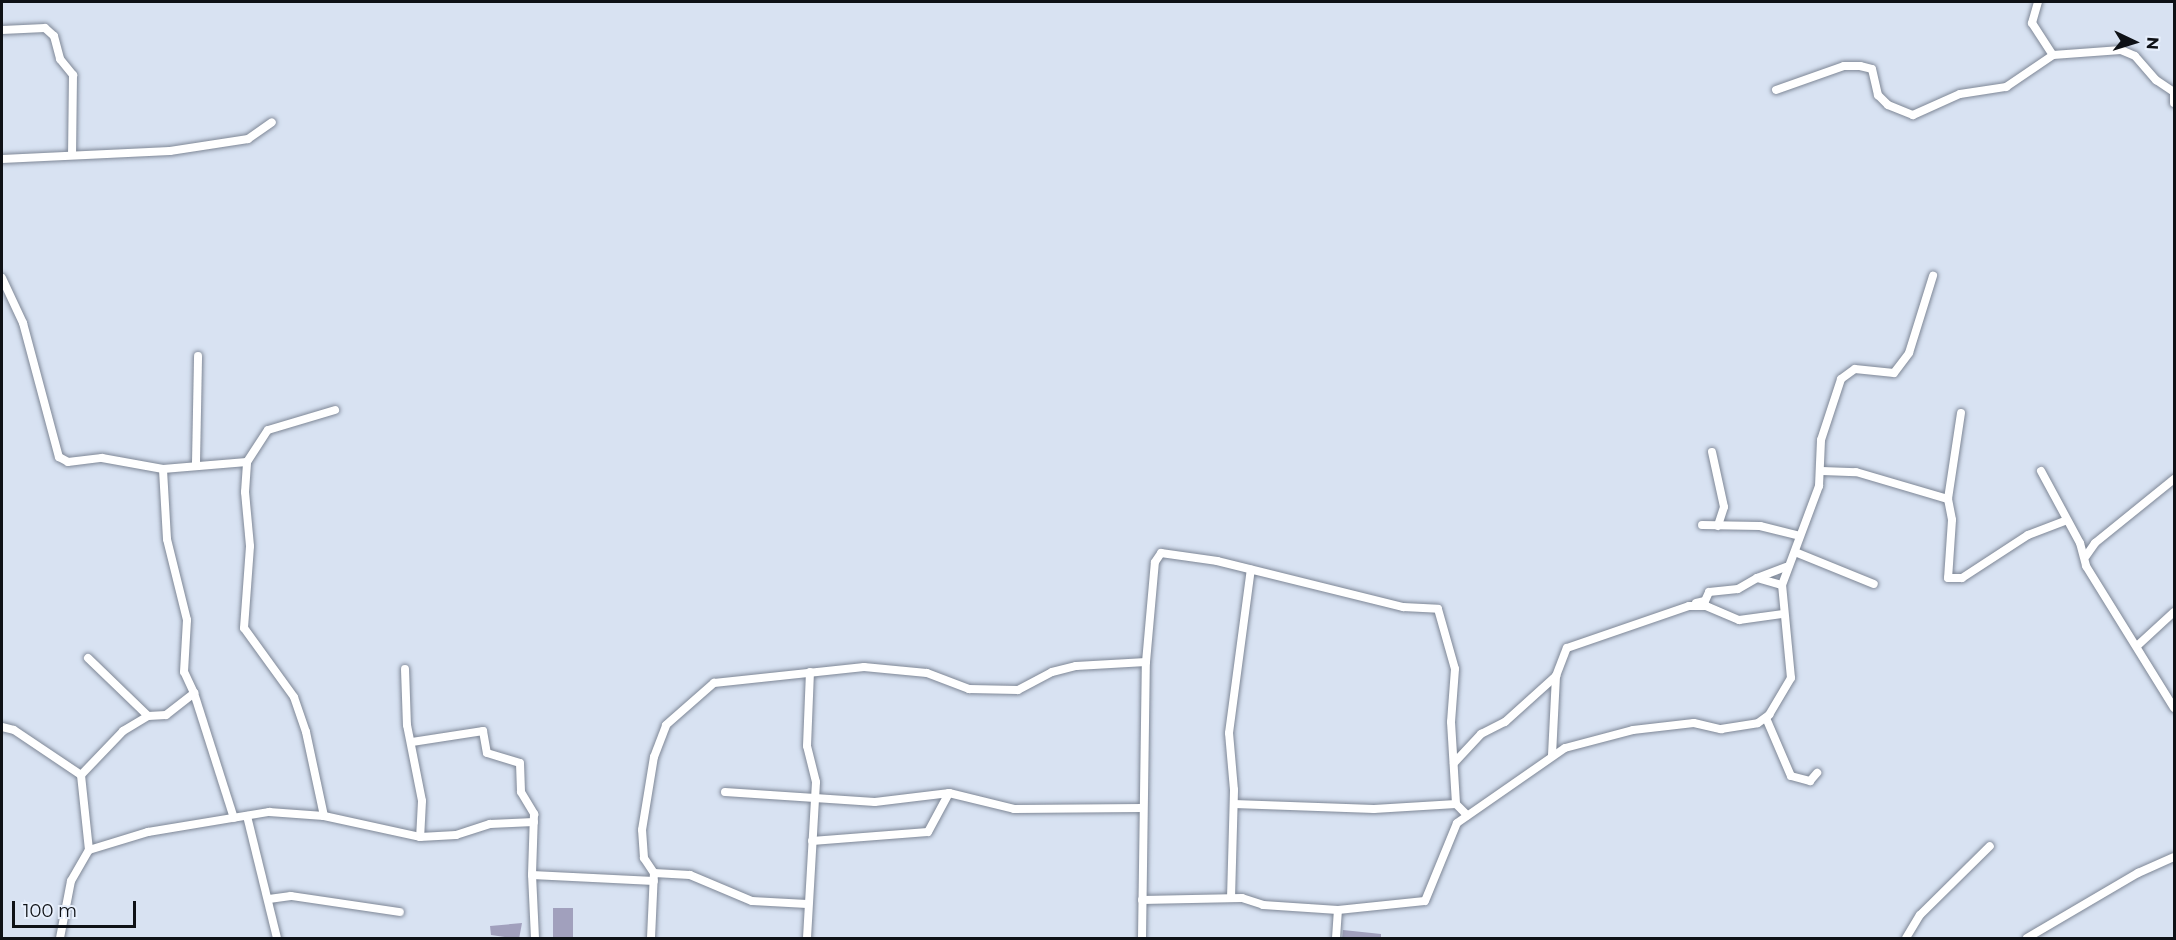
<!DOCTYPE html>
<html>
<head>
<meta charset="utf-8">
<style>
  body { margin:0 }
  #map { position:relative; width:2176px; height:940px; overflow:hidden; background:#d8e2f2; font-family:Montserrat,sans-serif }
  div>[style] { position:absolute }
  .building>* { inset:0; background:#a1a0bd; transform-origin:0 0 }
  .roads { filter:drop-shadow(0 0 2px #7e8796) drop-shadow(0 0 2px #7e8796) }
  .minor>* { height:8px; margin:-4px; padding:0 4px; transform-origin:4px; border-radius:4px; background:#fff }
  span { translate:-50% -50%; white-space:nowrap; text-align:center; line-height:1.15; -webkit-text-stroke:4.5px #e7effc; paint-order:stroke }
  .frame { position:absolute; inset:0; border:3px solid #0e1116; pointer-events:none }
  .north { position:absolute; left:2104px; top:12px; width:60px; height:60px; -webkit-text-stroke:4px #e7effc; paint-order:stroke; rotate:94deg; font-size:16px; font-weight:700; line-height:24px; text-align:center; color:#0e1116 }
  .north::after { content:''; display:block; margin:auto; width:21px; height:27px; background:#0e1116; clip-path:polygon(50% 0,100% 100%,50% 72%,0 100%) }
  .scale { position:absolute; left:12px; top:901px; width:124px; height:27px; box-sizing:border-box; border:3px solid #0e1116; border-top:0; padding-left:8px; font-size:18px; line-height:21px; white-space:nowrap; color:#0e1116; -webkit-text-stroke:4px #e7effc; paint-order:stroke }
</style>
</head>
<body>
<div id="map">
  <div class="building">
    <div style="left:553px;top:908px;width:20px;height:31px"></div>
    <div style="clip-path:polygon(522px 923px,519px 939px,491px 935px,490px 926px)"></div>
    <div style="clip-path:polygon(1343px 930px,1381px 934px,1381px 939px,1342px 939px)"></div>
  </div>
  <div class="roads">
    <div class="minor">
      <div style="left:2038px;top:2px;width:22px;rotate:106deg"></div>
      <div style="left:2032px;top:23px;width:38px;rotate:57deg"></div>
      <div style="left:2px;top:30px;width:43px;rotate:-2.7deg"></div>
      <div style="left:45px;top:28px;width:12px;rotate:42deg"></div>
      <div style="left:54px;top:36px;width:24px;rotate:75deg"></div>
      <div style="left:60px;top:59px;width:21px;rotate:51deg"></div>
      <div style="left:73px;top:75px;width:79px;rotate:90.7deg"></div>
      <div style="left:1776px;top:90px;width:72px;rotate:-19.4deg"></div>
      <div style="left:1844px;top:66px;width:16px"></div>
      <div style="left:1860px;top:66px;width:12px;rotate:14deg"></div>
      <div style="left:1872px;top:69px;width:27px;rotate:77deg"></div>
      <div style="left:1878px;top:95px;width:14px;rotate:45deg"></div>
      <div style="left:1888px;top:105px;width:27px;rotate:22deg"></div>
      <div style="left:1913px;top:115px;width:51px;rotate:-24.1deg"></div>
      <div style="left:1960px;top:94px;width:47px;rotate:-8.7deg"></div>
      <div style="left:2006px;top:87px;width:57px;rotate:-34.2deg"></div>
      <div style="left:2053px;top:55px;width:68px;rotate:-4.2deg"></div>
      <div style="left:2121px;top:50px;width:15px;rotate:23deg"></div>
      <div style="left:2135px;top:56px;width:32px;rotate:49deg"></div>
      <div style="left:2156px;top:80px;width:22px;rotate:34deg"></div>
      <div style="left:2174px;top:91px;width:12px;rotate:90deg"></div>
      <div style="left:2px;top:159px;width:168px;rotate:-2.7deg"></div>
      <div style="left:170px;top:151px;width:79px;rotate:-8.7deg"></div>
      <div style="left:248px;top:139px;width:29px;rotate:-35deg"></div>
      <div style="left:2px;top:278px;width:50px;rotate:65deg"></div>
      <div style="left:23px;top:323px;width:139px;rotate:75deg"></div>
      <div style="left:59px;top:457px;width:10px;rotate:29deg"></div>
      <div style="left:68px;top:462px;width:34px;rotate:-7deg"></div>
      <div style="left:102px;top:458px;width:62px;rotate:10.2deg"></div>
      <div style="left:163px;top:469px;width:84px;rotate:-4.8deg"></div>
      <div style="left:1961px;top:413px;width:87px;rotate:98.6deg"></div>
      <div style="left:1948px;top:499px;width:21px;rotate:79deg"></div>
      <div style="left:1952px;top:520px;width:58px;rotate:93.9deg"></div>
      <div style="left:1948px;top:578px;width:14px"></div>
      <div style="left:1962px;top:578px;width:79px;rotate:-33.1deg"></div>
      <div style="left:2028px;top:535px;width:40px;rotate:-21deg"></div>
      <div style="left:1712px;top:452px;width:56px;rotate:77.7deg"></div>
      <div style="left:1724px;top:507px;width:20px;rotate:108deg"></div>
      <div style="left:196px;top:463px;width:107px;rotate:-88.9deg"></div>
      <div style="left:1822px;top:471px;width:34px;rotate:2deg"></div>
      <div style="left:1856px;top:472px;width:96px;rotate:16.4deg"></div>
      <div style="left:2041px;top:471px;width:82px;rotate:61.6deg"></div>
      <div style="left:2080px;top:543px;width:24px;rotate:75deg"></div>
      <div style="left:2086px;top:566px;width:167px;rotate:58.2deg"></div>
      <div style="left:1702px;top:525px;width:58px;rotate:1deg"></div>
      <div style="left:1760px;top:526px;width:41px;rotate:14deg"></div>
      <div style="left:1795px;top:552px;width:85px;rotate:22.1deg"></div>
      <div style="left:2086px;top:556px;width:16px;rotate:-55deg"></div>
      <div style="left:2095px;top:543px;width:102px;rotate:-39deg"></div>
      <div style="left:1757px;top:578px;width:31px;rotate:-21deg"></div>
      <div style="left:1696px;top:603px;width:9px;rotate:-13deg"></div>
      <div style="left:1705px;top:601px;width:10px;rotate:-66deg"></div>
      <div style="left:1709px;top:592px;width:29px;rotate:-6deg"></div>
      <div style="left:1738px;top:589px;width:22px;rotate:-30deg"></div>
      <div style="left:1757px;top:578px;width:26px;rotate:16deg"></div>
      <div style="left:2137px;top:646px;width:50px;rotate:-42.6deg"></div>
      <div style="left:88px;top:658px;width:83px;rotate:44deg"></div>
      <div style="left:405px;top:669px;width:56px;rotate:88deg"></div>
      <div style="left:407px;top:725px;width:77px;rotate:78.8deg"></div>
      <div style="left:422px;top:801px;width:36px;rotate:93deg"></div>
      <div style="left:194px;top:693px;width:131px;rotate:72.3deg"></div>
      <div style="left:1766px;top:718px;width:63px;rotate:66.7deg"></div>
      <div style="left:1791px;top:776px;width:20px;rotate:15deg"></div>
      <div style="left:1810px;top:781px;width:11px;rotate:-49deg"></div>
      <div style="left:2px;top:727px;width:12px;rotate:14deg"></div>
      <div style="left:14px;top:730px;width:81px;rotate:33.9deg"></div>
      <div style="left:412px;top:742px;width:72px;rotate:-8.8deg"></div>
      <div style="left:483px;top:731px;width:22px;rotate:80deg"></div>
      <div style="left:487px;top:753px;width:34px;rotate:17deg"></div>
      <div style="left:520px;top:763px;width:29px;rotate:88deg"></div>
      <div style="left:521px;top:792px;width:26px;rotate:59deg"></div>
      <div style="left:534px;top:814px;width:61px;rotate:91.9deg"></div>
      <div style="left:1552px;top:755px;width:79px;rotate:-87.1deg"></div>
      <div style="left:1556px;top:676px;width:30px;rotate:-69deg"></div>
      <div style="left:1567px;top:648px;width:129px;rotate:-19deg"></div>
      <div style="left:1689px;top:606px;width:17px"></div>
      <div style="left:1706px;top:606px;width:36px;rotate:23deg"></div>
      <div style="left:1739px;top:620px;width:43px;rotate:-7.9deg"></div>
      <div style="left:1454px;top:763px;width:40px;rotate:-47deg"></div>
      <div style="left:1481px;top:734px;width:27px;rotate:-27deg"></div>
      <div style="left:1505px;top:722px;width:69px;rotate:-42deg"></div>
      <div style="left:725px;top:792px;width:150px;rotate:3.8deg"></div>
      <div style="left:875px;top:802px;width:75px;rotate:-6.9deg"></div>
      <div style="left:949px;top:793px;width:67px;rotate:13.8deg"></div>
      <div style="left:1014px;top:809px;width:129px;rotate:-0.4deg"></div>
      <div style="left:1234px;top:804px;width:140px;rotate:2deg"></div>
      <div style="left:1374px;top:809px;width:82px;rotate:-3.5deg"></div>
      <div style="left:247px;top:816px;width:126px;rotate:76.2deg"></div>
      <div style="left:324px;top:816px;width:98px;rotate:12.3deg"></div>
      <div style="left:420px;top:837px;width:36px;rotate:-3deg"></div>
      <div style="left:456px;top:835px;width:36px;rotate:-18deg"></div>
      <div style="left:490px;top:824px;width:44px;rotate:-2.6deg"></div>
      <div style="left:812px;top:841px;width:116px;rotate:-4.4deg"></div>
      <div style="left:928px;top:832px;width:44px;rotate:-61.7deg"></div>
      <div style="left:89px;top:850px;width:62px;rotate:-17deg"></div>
      <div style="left:148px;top:832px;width:123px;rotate:-9.4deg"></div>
      <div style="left:269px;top:812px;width:55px;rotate:4.2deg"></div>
      <div style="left:324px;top:816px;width:86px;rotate:-102.1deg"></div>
      <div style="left:306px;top:732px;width:37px;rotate:-109deg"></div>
      <div style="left:294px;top:697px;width:85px;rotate:-125.9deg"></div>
      <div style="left:244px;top:628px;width:82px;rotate:-85.8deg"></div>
      <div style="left:250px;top:546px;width:54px;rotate:-95.3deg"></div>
      <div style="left:245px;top:492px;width:30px;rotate:-86deg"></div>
      <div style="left:247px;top:462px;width:38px;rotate:-57deg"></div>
      <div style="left:268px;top:430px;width:70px;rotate:-16.6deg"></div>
      <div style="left:654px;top:873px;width:36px;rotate:3deg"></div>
      <div style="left:690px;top:875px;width:67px;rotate:22.8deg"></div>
      <div style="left:752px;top:901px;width:55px;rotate:3.1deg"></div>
      <div style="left:1231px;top:898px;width:108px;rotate:-88.4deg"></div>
      <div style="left:1234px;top:790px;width:57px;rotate:-95deg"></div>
      <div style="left:1229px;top:733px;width:165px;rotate:-82.4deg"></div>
      <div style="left:269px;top:899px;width:22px;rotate:-8deg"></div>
      <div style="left:291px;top:896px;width:110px;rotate:8.4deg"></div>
      <div style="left:1142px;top:900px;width:100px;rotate:-1.1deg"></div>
      <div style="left:1242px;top:898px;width:22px;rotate:18deg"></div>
      <div style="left:1263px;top:905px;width:75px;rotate:3.8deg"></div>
      <div style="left:60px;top:938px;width:58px;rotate:-79.1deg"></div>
      <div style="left:71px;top:881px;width:36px;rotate:-60deg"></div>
      <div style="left:89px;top:850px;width:75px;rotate:-96.1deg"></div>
      <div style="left:81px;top:775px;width:61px;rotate:-46.3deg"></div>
      <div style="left:123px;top:731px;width:29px;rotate:-31deg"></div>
      <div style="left:148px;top:716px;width:18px;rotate:-3deg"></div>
      <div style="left:166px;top:715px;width:36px;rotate:-38deg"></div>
      <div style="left:194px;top:693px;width:23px;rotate:-115deg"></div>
      <div style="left:184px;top:672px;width:52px;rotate:-86.7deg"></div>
      <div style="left:187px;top:620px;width:83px;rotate:-103.9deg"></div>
      <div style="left:167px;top:539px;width:70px;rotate:-93.3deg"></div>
      <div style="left:535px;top:938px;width:63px;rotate:-92.7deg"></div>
      <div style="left:532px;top:875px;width:122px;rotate:2.8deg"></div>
      <div style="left:651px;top:938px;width:65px;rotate:-87.4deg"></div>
      <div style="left:654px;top:873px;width:18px;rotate:-124deg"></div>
      <div style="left:644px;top:858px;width:28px;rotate:-94deg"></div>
      <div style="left:642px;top:830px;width:74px;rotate:-80.7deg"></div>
      <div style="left:654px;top:757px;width:34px;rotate:-69deg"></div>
      <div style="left:666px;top:725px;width:64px;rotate:-41.2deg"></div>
      <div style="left:714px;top:683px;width:151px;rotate:-6.1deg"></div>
      <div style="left:864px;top:667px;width:63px;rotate:5.4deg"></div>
      <div style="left:927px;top:673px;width:45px;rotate:20.9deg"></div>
      <div style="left:969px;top:689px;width:49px;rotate:1.2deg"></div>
      <div style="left:1018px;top:690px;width:38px;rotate:-28deg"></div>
      <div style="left:1052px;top:672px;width:25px;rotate:-14deg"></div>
      <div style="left:1076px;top:666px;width:70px;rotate:-3.3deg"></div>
      <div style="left:807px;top:938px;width:156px;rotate:-86.7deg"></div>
      <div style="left:816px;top:782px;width:37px;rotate:-104deg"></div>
      <div style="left:807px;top:746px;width:74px;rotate:-87.7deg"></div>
      <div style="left:1142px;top:938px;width:276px;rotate:-89.2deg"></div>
      <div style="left:1146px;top:662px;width:100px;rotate:-84.9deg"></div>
      <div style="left:1155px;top:562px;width:11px;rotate:-56deg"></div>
      <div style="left:1161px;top:553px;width:57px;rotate:8.1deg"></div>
      <div style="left:1217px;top:561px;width:192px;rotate:13.9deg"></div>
      <div style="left:1403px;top:607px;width:35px;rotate:3deg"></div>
      <div style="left:1438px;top:609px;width:62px;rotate:74.2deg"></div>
      <div style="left:1455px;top:669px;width:53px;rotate:94.3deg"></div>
      <div style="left:1451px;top:722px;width:82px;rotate:86.5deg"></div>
      <div style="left:1456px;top:804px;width:16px;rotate:45deg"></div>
      <div style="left:1336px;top:938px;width:28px;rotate:-86deg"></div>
      <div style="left:1338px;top:910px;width:87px;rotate:-5.9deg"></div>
      <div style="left:1425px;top:901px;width:84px;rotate:-67.7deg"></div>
      <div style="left:1457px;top:823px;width:131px;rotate:-34.8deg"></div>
      <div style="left:1565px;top:748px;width:70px;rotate:-14.8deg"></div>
      <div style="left:1633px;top:730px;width:61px;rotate:-6.5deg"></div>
      <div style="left:1694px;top:723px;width:28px;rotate:13deg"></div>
      <div style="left:1721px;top:729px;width:37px;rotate:-9deg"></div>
      <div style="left:1758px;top:723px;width:14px;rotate:-36deg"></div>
      <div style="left:1769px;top:715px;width:43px;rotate:-59.3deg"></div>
      <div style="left:1791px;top:678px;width:93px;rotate:-95.5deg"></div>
      <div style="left:1782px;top:585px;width:106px;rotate:-69.5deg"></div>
      <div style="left:1819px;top:486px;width:46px;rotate:-87.5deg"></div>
      <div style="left:1821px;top:440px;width:64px;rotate:-71.8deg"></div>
      <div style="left:1841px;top:379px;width:17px;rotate:-36deg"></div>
      <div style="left:1855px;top:369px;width:39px;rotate:6deg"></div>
      <div style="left:1894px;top:373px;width:25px;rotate:-53deg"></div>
      <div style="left:1909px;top:353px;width:81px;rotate:-72.7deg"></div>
      <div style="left:1906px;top:938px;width:27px;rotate:-59deg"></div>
      <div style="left:1920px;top:915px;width:98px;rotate:-44.6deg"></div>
      <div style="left:2027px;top:938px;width:129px;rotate:-30.4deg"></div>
      <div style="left:2138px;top:873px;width:39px;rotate:-24deg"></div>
    </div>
  </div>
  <div class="frame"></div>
  <div class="north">N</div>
  <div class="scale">100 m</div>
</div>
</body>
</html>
